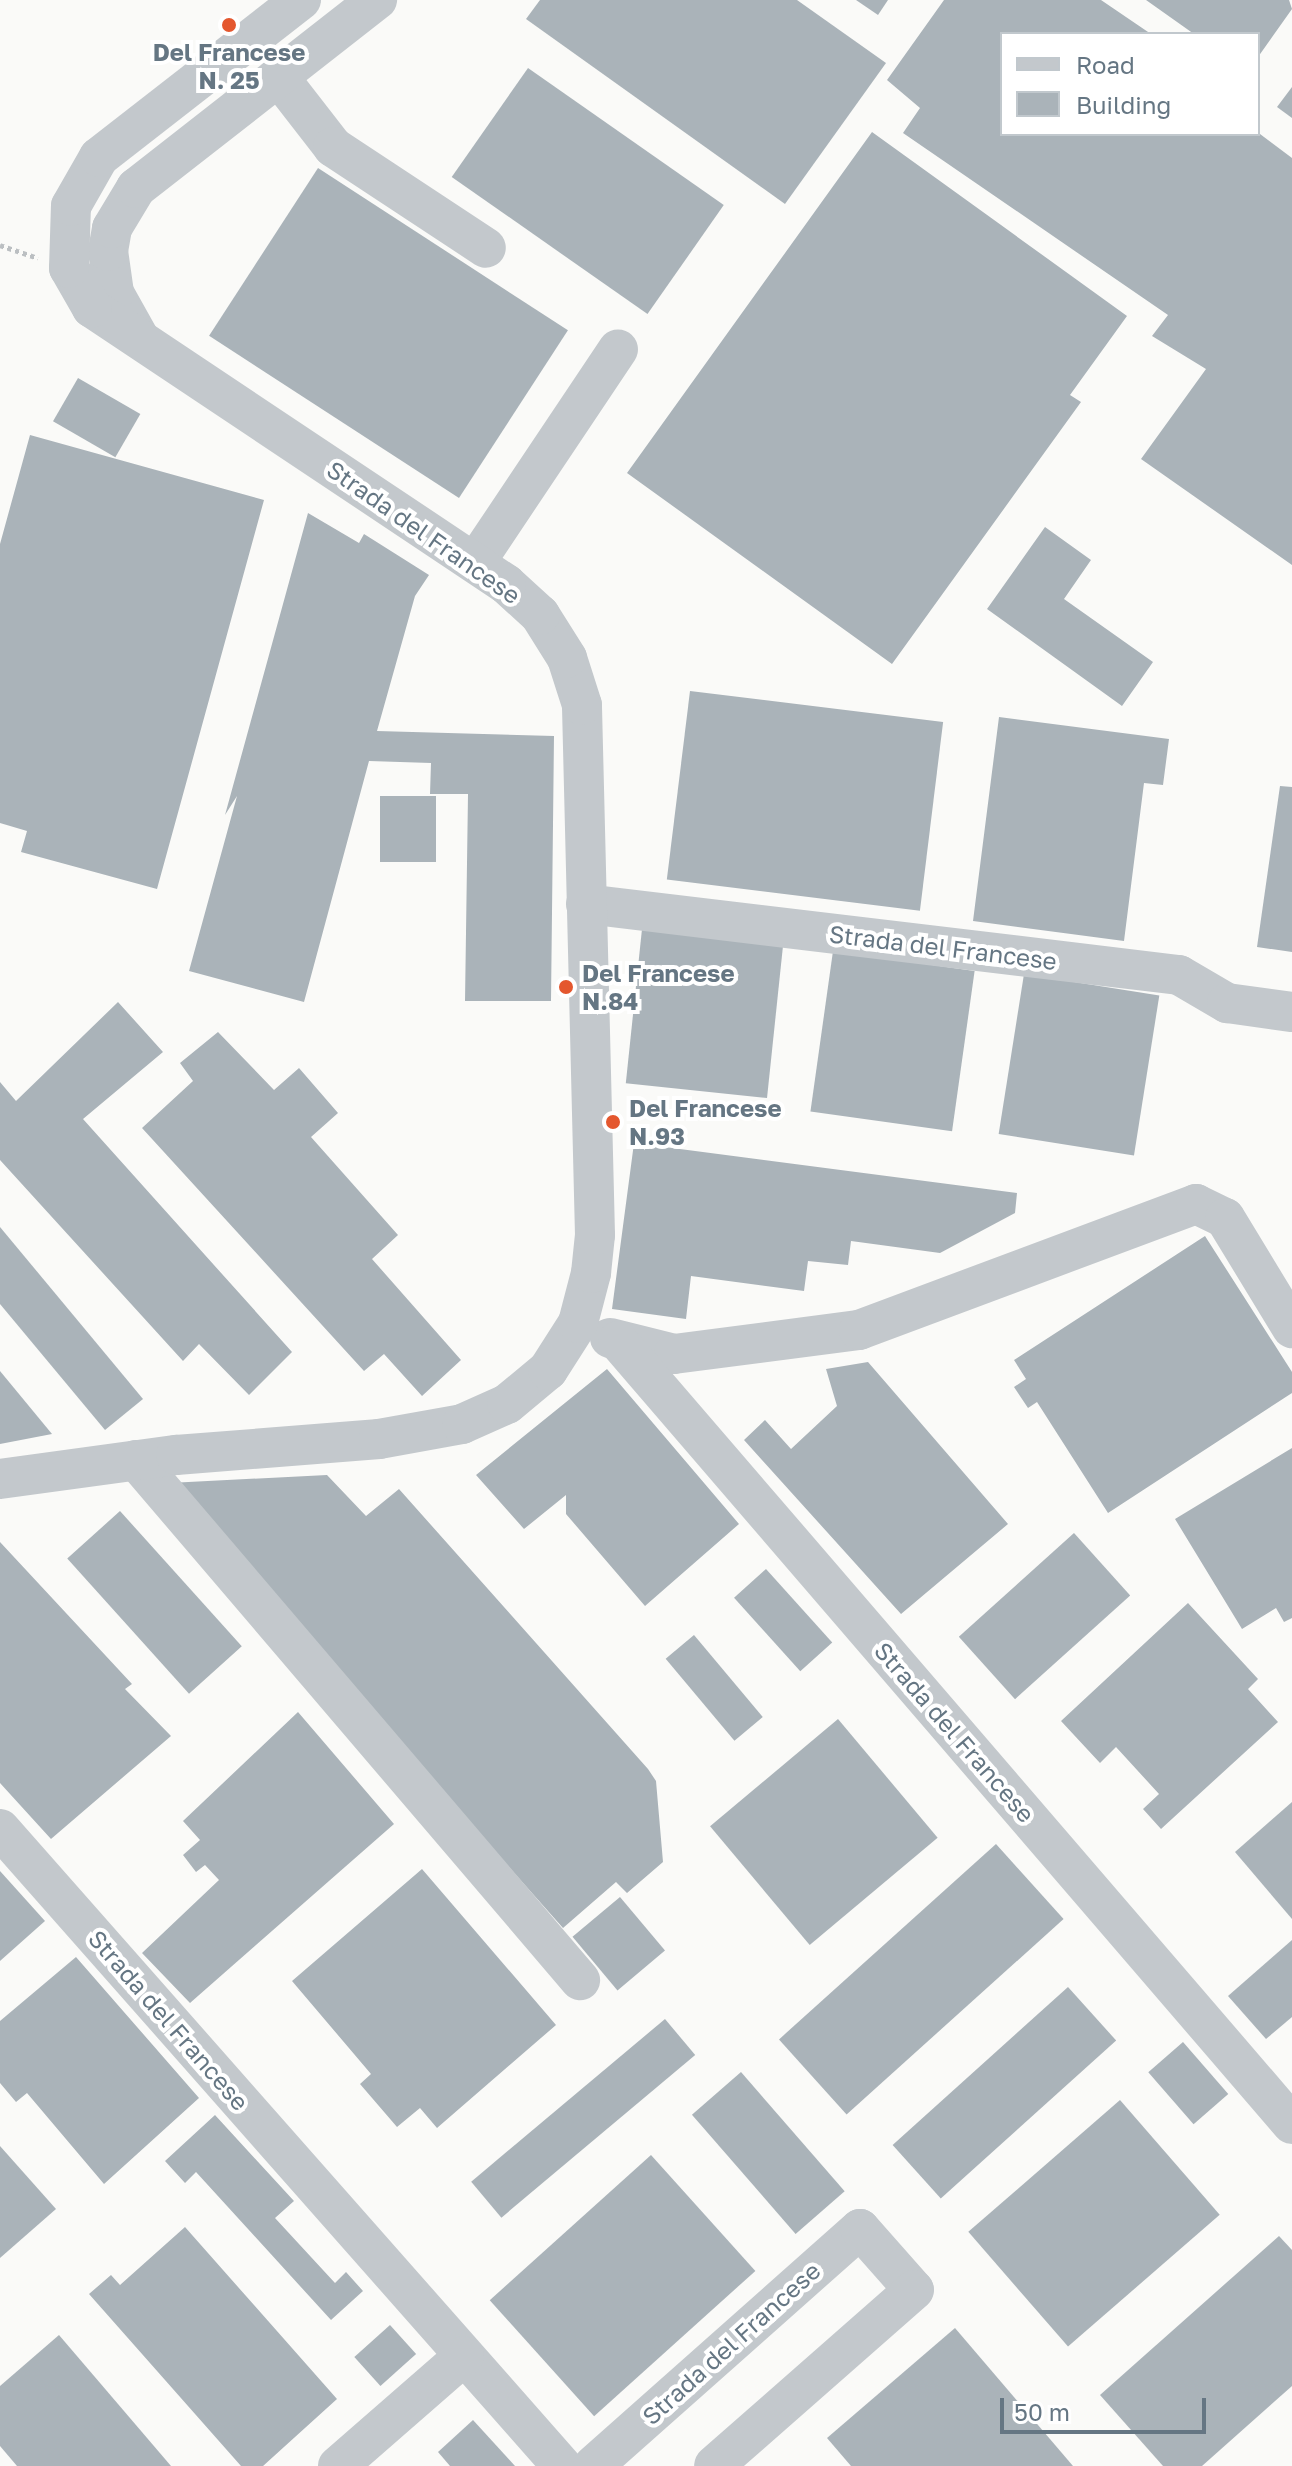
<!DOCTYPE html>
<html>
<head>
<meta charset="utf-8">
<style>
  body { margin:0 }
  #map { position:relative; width:1292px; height:2466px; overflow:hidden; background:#fafaf8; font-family:"Golos Text",sans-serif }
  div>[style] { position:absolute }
  .building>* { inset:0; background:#aab3b9; transform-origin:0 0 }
  .path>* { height:5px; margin-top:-2.5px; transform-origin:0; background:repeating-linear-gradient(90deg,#bbbfc2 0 4px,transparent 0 8px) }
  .minor>* { height:40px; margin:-20px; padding:0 20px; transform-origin:20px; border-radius:20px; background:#c3c8cc }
  .dots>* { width:22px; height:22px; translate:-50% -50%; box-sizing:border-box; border:4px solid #fff; border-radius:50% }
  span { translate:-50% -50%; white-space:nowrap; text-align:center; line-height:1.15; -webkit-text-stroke:8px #fff; paint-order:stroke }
  .poi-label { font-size:24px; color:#657683; font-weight:700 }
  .left { translate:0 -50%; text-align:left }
  .street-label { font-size:24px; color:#657683 }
  .legend { position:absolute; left:1000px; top:32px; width:260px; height:104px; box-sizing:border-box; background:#fff; border:2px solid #c1c8cd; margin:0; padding:10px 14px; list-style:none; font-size:24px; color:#657683 }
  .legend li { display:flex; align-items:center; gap:16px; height:40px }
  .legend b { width:40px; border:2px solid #c1c8cd }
  .scale { position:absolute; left:1000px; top:2398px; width:206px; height:36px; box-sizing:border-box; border:4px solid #657683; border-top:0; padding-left:10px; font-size:24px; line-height:28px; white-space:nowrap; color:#657683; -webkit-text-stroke:6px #fff; paint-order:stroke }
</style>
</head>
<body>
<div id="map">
  <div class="building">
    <div style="clip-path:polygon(540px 0,797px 0,886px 63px,785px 204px,526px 19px)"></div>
    <div style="clip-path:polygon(856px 0,888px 0,878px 15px)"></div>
    <div style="clip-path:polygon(944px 0,1101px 0,1151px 34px,1002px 34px,1002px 134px,1260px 134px,1292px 158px,1292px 565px,1141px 459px,1206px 369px,1152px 336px,1168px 315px,903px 133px,920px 108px,887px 80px)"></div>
    <div style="clip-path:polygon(1146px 0,1289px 0,1292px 9px,1258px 57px,1258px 34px,1194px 34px)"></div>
    <div style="left:528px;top:68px;width:239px;height:133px;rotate:35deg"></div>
    <div style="clip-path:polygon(1292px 87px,1292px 118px,1277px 107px)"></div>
    <div style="clip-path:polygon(872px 132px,1127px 316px,1070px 395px,1081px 402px,892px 664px,627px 473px)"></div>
    <div style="left:318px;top:168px;width:298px;height:200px;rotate:33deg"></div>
    <div style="left:78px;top:378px;width:72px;height:50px;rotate:30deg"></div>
    <div style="clip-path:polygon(30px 435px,264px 500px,157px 889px,21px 852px,27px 831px,0 823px,0 544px)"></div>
    <div style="clip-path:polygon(308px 513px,359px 543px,364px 534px,429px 575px,415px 596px,377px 731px,554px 736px,551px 1001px,465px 1001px,468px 794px,430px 794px,431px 763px,369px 761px,304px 1002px,189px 971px,237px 796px,225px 815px)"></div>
    <div style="clip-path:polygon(1045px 527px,1091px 560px,1064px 599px,1153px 662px,1122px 706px,987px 609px)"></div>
    <div style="left:690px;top:691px;width:255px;height:190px;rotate:7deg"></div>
    <div style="clip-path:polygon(999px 717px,1169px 739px,1163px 785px,1144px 783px,1124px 941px,973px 921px)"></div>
    <div style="clip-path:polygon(1280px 786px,1292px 787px,1292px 952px,1257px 947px)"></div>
    <div style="left:380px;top:796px;width:56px;height:66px"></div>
    <div style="left:642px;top:929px;width:142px;height:155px;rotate:6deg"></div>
    <div style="left:833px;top:951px;width:143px;height:162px;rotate:8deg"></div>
    <div style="left:1024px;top:974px;width:137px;height:162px;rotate:9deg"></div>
    <div style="clip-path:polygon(118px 1002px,163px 1052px,83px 1119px,292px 1352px,249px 1395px,199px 1344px,183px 1361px,0 1160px,0 1082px,16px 1101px)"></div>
    <div style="clip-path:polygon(218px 1032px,274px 1090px,299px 1068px,338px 1113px,311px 1137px,398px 1235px,372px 1259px,461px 1360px,422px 1396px,384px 1354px,364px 1371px,142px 1128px,193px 1081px,180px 1063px)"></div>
    <div style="clip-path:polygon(634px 1143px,1017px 1193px,1015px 1213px,940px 1253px,851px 1241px,848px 1265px,808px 1261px,804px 1291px,691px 1276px,686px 1319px,612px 1309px)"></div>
    <div style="clip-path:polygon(0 1227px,143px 1399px,105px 1430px,0 1304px)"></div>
    <div style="clip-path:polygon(1205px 1236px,1292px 1372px,1292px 1393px,1108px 1513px,1037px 1402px,1028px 1408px,1014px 1387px,1026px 1379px,1014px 1360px)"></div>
    <div style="clip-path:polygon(868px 1362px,1008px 1524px,901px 1614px,744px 1440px,765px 1420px,791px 1449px,837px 1406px,826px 1369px)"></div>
    <div style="clip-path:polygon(607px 1369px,739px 1524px,645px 1606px,566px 1514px,566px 1495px,524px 1529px,476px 1475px)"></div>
    <div style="clip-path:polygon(0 1371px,52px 1434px,0 1444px)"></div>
    <div style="clip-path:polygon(1292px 1448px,1292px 1618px,1284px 1622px,1276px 1608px,1242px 1629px,1175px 1519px)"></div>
    <div style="clip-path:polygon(327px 1475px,366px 1516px,399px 1489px,648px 1769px,656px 1781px,663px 1862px,627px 1893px,616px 1882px,563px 1928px,169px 1483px)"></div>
    <div style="left:120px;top:1511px;width:182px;height:71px;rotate:48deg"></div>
    <div style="left:1074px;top:1533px;width:84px;height:155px;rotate:48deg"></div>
    <div style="clip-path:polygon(0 1542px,132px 1684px,125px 1689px,171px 1736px,51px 1839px,0 1783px)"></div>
    <div style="left:766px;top:1569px;width:99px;height:43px;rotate:48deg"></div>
    <div style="clip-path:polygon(1188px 1603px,1258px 1679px,1248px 1689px,1278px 1722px,1161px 1829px,1143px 1809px,1159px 1794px,1116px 1747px,1100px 1763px,1061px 1721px)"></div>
    <div style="left:694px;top:1635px;width:107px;height:37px;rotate:50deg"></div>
    <div style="clip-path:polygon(298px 1712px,394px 1824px,190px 2003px,142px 1953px,219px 1880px,205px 1865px,196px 1872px,183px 1855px,200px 1840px,183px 1821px)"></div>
    <div style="left:838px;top:1719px;width:155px;height:167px;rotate:50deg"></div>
    <div style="clip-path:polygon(1292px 1802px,1292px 1919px,1235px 1852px)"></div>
    <div style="left:996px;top:1844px;width:101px;height:292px;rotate:48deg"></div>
    <div style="clip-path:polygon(422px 1869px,556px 2025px,437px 2128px,420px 2108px,397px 2127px,360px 2084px,371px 2074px,292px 1981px)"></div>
    <div style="clip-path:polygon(0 1871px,45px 1921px,0 1961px)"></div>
    <div style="left:620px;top:1897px;width:70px;height:62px;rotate:50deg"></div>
    <div style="clip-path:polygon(1292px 1940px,1292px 2017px,1266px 2039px,1228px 1996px)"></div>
    <div style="clip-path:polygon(76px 1957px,199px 2098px,104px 2184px,27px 2093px,16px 2102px,0 2083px,0 2021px)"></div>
    <div style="left:1068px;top:1987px;width:72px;height:236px;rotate:48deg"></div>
    <div style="left:665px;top:2019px;width:47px;height:253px;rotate:50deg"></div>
    <div style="left:1183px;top:2042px;width:69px;height:46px;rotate:49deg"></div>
    <div style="left:741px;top:2072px;width:158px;height:65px;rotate:49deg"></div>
    <div style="left:1120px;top:2100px;width:152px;height:201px;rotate:49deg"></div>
    <div style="clip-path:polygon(215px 2115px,294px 2201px,275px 2218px,335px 2283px,346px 2272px,363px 2291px,331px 2320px,196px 2172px,185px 2183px,165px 2161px)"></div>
    <div style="clip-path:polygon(0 2146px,56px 2209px,0 2258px)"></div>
    <div style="left:651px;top:2155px;width:156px;height:217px;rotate:48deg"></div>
    <div style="clip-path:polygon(185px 2227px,337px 2399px,263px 2466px,241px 2466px,89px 2294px,111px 2275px,120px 2285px)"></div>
    <div style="clip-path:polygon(1279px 2236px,1292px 2250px,1292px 2386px,1202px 2466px,1163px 2466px,1100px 2395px)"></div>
    <div style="left:390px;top:2325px;width:39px;height:48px;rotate:48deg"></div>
    <div style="clip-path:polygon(955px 2328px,1073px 2466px,851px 2466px,827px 2438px)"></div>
    <div style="clip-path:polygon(59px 2335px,171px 2466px,17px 2466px,0 2446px,0 2386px)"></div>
    <div style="clip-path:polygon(473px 2420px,515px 2466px,450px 2466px,438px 2452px)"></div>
  </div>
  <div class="path">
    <div style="left:0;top:245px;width:40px;rotate:18.9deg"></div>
  </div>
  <div class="minor">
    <div style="left:278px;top:76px;width:90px;rotate:52.2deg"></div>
    <div style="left:333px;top:147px;width:183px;rotate:33.4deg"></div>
    <div style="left:138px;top:336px;width:49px;rotate:-119.2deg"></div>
    <div style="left:114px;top:293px;width:42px;rotate:-98.1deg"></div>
    <div style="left:108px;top:251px;width:23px;rotate:-80deg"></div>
    <div style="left:112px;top:228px;width:47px;rotate:-59deg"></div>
    <div style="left:136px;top:188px;width:306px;rotate:-38deg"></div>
    <div style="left:475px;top:563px;width:257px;rotate:-56.2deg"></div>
    <div style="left:586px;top:904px;width:597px;rotate:6.83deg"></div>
    <div style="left:1179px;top:975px;width:56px;rotate:30.3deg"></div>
    <div style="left:1227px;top:1003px;width:66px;rotate:7.9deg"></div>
    <div style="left:610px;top:1338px;width:66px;rotate:14deg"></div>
    <div style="left:674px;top:1354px;width:187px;rotate:-7.4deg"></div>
    <div style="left:859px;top:1330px;width:360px;rotate:-20.5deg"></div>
    <div style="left:1196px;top:1204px;width:32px;rotate:26deg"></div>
    <div style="left:1225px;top:1218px;width:129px;rotate:58.7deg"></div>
    <div style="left:618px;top:1341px;width:1033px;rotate:49.28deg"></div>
    <div style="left:136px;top:1460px;width:684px;rotate:49.51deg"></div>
    <div style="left:0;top:1479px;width:178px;rotate:-7.8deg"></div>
    <div style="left:176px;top:1455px;width:204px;rotate:-4.5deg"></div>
    <div style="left:379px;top:1439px;width:84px;rotate:-10.2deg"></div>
    <div style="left:462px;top:1424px;width:49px;rotate:-24deg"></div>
    <div style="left:507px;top:1404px;width:53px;rotate:-39.7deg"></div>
    <div style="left:548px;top:1370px;width:56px;rotate:-57.4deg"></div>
    <div style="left:578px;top:1323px;width:52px;rotate:-75.4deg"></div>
    <div style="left:591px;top:1273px;width:38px;rotate:-84deg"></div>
    <div style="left:595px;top:1235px;width:530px;rotate:-91.41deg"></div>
    <div style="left:582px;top:705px;width:49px;rotate:-107.7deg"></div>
    <div style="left:567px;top:658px;width:51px;rotate:-122.1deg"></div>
    <div style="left:540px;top:615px;width:46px;rotate:-137.6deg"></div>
    <div style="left:506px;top:584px;width:498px;rotate:-146.3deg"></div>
    <div style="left:92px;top:308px;width:46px;rotate:-119.9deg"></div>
    <div style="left:69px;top:268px;width:62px;rotate:-88.2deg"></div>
    <div style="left:71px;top:206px;width:56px;rotate:-60.3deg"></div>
    <div style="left:99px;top:157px;width:256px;rotate:-37.9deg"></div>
    <div style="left:0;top:1829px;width:849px;rotate:48.58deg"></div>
    <div style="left:338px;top:2466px;width:167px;rotate:-41.1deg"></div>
    <div style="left:593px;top:2466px;width:357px;rotate:-41.6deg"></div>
    <div style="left:860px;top:2229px;width:81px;rotate:48.5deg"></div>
    <div style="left:914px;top:2290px;width:266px;rotate:138.7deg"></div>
  </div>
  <div class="dots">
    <div style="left:229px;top:25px;background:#e4572e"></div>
    <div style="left:566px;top:987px;background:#e4572e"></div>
    <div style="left:613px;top:1122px;background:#e4572e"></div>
  </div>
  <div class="poi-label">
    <span style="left:229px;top:66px">Del Francese<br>N. 25</span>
    <span class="left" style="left:582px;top:987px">Del Francese<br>N.84</span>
    <span class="left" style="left:629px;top:1122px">Del Francese<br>N.93</span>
  </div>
  <div class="street-label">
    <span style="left:424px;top:532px;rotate:35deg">Strada del Francese</span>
    <span style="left:943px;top:947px;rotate:7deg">Strada del Francese</span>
    <span style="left:955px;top:1732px;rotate:49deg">Strada del Francese</span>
    <span style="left:169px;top:2020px;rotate:49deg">Strada del Francese</span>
    <span style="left:731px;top:2343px;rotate:-42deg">Strada del Francese</span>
  </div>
  <ul class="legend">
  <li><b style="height:10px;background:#c3c8cc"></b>Road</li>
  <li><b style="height:22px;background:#aab3b9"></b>Building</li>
  </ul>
  <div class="scale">50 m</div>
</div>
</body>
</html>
